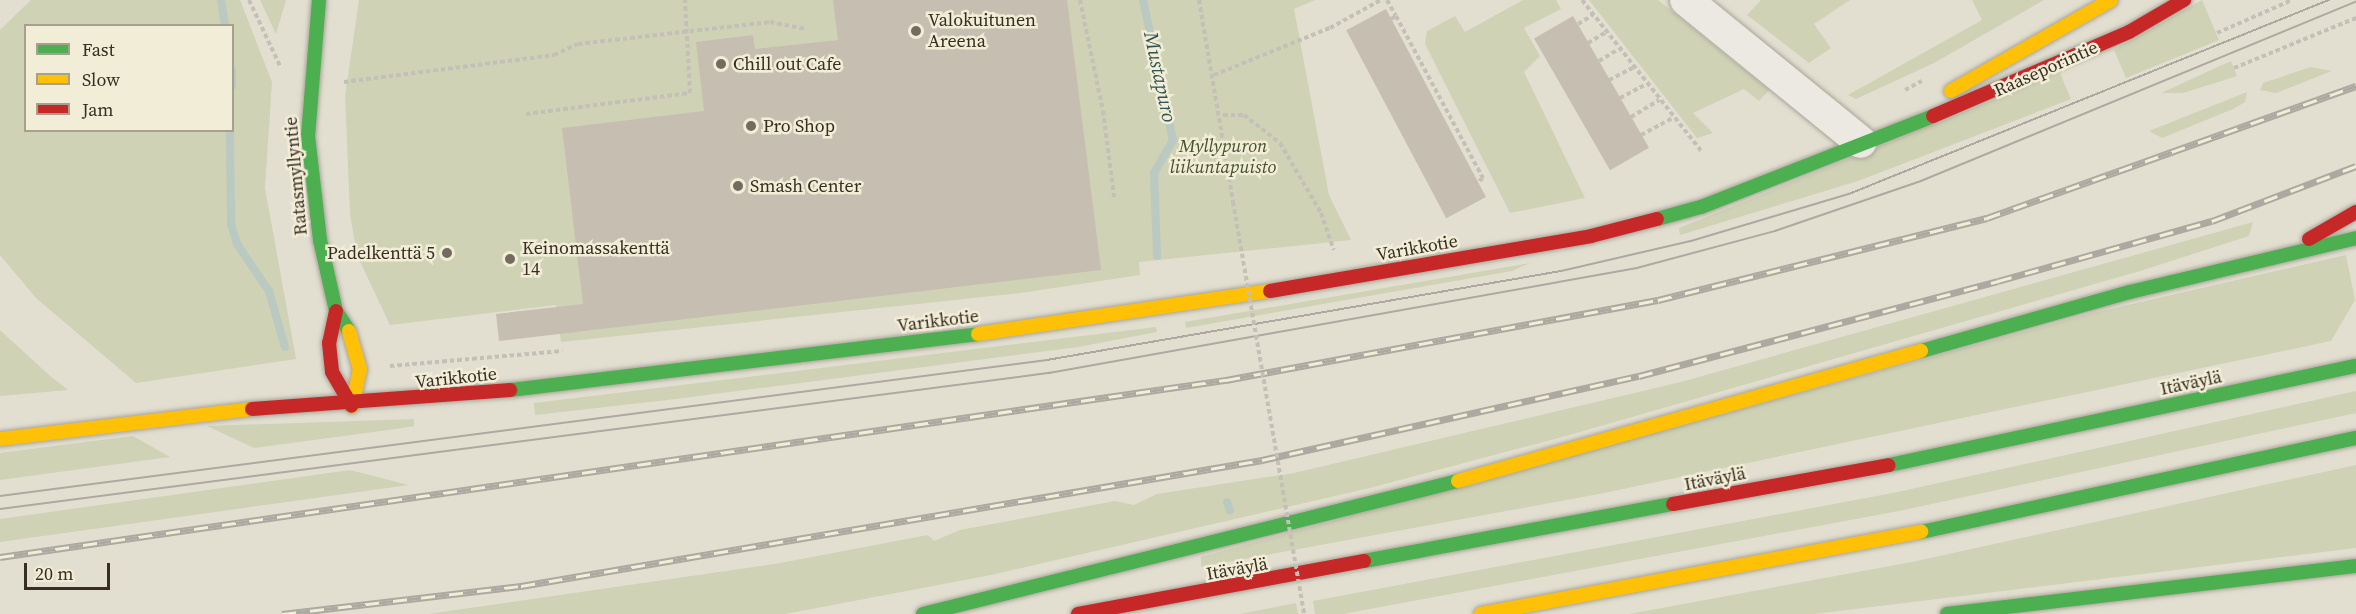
<!DOCTYPE html>
<html>
<head>
<meta charset="utf-8">
<style>
  body { margin:0 }
  #map { position:relative; width:2356px; height:614px; overflow:hidden; background:#e2dfd1; font-family:"Source Serif 4",serif }
  div>[style] { position:absolute }
  .green>* { inset:0; background:#cfd2b4 }
  .stream>* { height:8px; margin:-4px; padding:0 4px; transform-origin:4px; border-radius:4px; background:#bac9c1 }
  .building>* { inset:0; background:#c6beb1; transform-origin:0 0 }
  .path>* { height:4px; margin-top:-2px; transform-origin:0; background:repeating-linear-gradient(90deg,#c4c0b8 0 4.5px,transparent 0 7.5px) }
  .roads { filter:drop-shadow(0 0 2px #a8a499) drop-shadow(0 0 2px #a8a499) }
  .street>* { height:32px; margin:-16px; padding:0 16px; transform-origin:16px; border-radius:16px; background:#ebe9e1 }
  .fast>* { height:14px; margin:-7px; padding:0 7px; transform-origin:7px; border-radius:7px; background:#4caf50 }
  .slow>* { height:14px; margin:-7px; padding:0 7px; transform-origin:7px; border-radius:7px; background:#ffc107 }
  .jam>* { height:14px; margin:-7px; padding:0 7px; transform-origin:7px; border-radius:7px; background:#c62828 }
  .tram>* { height:1.5px; margin:-0.75px; padding:0 0.75px; transform-origin:0.75px; border-radius:0.75px; background:#aca9a1 }
  .rail>* { height:7px; margin-top:-3.5px; transform-origin:0; background:repeating-linear-gradient(90deg,#f2edd7 0 14px,#aca9a1 0 28px); box-sizing:border-box; border-block:2px solid #aca9a1 }
  .path-bridge>* { height:4px; margin-top:-2px; transform-origin:0; background:repeating-linear-gradient(90deg,#c4c0b8 0 4.5px,transparent 0 7.5px) }
  .dots>* { width:16px; height:16px; translate:-50% -50%; box-sizing:border-box; border:3px solid #f2edd7; border-radius:50% }
  span { translate:-50% -50%; white-space:nowrap; text-align:center; line-height:1.15; -webkit-text-stroke:5px #f2edd7; paint-order:stroke }
  .poi-label { font-size:18px; color:#372d21 }
  .left { translate:0 -50%; text-align:left }
  .right { translate:-100% -50%; text-align:right }
  .street-label { font-size:18px; color:#372d21 }
  .park-label { font-size:18px; color:#44512a; font-style:italic }
  .water-label { font-size:20px; color:#325455; font-style:italic }
  .legend { position:absolute; left:24px; top:24px; width:210px; height:108px; box-sizing:border-box; background:#f2edd7; border:2px solid #a7a08e; margin:0; padding:8px 10px; list-style:none; font-size:18px; color:#372d21 }
  .legend li { display:flex; align-items:center; gap:12px; height:30px }
  .legend b { width:30px; border:2px solid #a7a08e }
  .scale { position:absolute; left:24px; top:563px; width:86px; height:27px; box-sizing:border-box; border:3px solid #372d21; border-top:0; padding-left:8px; font-size:18px; line-height:21px; white-space:nowrap; color:#372d21; -webkit-text-stroke:4px #f2edd7; paint-order:stroke }
</style>
</head>
<body>
<div id="map">
  <div class="green">
    <div style="clip-path:polygon(evenodd,31px 0,240px 0,272px 82px,265px 188px,296px 359px,136px 383px,36px 298px,0 255px,0 30px,31px 0,26px 26px,232px 26px,232px 130px,26px 130px,26px 26px)"></div>
    <div style="clip-path:polygon(260px 0,286px 0,276px 34px)"></div>
    <div style="clip-path:polygon(359px 0,1315px 0,1294px 9px,1329px 195px,1351px 240px,1139px 262px,1140px 275px,1021px 293px,561px 342px,556px 305px,390px 325px,357px 255px,350px 214px,345px 96px)"></div>
    <div style="clip-path:polygon(1523px 0,1556px 0,1561px 9px,1524px 28px,1540px 56px,1524px 72px,1585px 198px,1510px 213px,1425px 44px,1427px 31px,1455px 16px,1465px 32px)"></div>
    <div style="clip-path:polygon(1589px 0,1658px 0,1769px 90px,1759px 101px,1744px 89px,1693px 113px,1713px 133px,1697px 138px)"></div>
    <div style="clip-path:polygon(1761px 0,1850px 0,1814px 24px,1831px 48px,1809px 63px,1747px 15px)"></div>
    <div style="clip-path:polygon(1972px 0,2044px 0,1934px 63px,1856px 99px,1848px 95px,1982px 20px)"></div>
    <div style="clip-path:polygon(2202px 0,2219px 40px,2126px 78px,2114px 50px)"></div>
    <div style="clip-path:polygon(2231px 61px,2237px 76px,2183px 93px,2161px 93px)"></div>
    <div style="clip-path:polygon(2311px 67px,2332px 71px,2276px 93px,2260px 90px,2263px 83px)"></div>
    <div style="clip-path:polygon(2060px 73px,2071px 99px,1858px 181px,1680px 235px,1679px 228px)"></div>
    <div style="clip-path:polygon(2247px 92px,2245px 102px,2233px 109px,2162px 138px,2149px 131px)"></div>
    <div style="clip-path:polygon(2253px 222px,2249px 236px,2140px 271px,1566px 436px,1370px 488px,991px 575px,785px 614px,428px 614px,775px 564px,928px 535px,934px 541px,960px 530px,1115px 501px,1134px 505px,1157px 494px,1294px 473px,1681px 382px)"></div>
    <div style="clip-path:polygon(2346px 255px,2355px 300px,2331px 341px,1599px 494px,1201px 567px,1201px 557px,2093px 313px)"></div>
    <div style="clip-path:polygon(1530px 263px,1512px 271px,1186px 328px,1185px 322px)"></div>
    <div style="clip-path:polygon(1156px 327px,1157px 332px,1078px 347px,676px 399px,535px 415px,534px 403px)"></div>
    <div style="clip-path:polygon(0 330px,49px 375px,68px 390px,0 396px)"></div>
    <div style="clip-path:polygon(2356px 391px,2356px 413px,1899px 511px,1343px 614px,1315px 614px,1313px 601px,1893px 493px)"></div>
    <div style="clip-path:polygon(414px 419px,414px 426px,396px 429px,254px 448px,207px 426px)"></div>
    <div style="clip-path:polygon(133px 436px,170px 457px,0 480px,0 453px)"></div>
    <div style="clip-path:polygon(2356px 465px,2356px 548px,1814px 614px,1629px 614px,1912px 562px)"></div>
    <div style="clip-path:polygon(350px 470px,409px 485px,0 542px,0 519px)"></div>
    <div style="clip-path:polygon(1296px 603px,1298px 614px,1239px 614px,1240px 614px)"></div>
  </div>
  <div class="stream">
    <div style="left:221px;top:0;width:26px;rotate:81deg"></div>
    <div style="left:1143px;top:0;width:143px;rotate:77.9deg"></div>
    <div style="left:1173px;top:140px;width:38px;rotate:120deg"></div>
    <div style="left:1154px;top:173px;width:83px;rotate:87.9deg"></div>
    <div style="left:232px;top:70px;width:16px;rotate:90deg"></div>
    <div style="left:230px;top:130px;width:94px;rotate:89.4deg"></div>
    <div style="left:231px;top:224px;width:21px;rotate:73deg"></div>
    <div style="left:237px;top:244px;width:57px;rotate:55.8deg"></div>
    <div style="left:269px;top:291px;width:58px;rotate:74.1deg"></div>
    <div style="left:1227px;top:502px;width:9px;rotate:72deg"></div>
  </div>
  <div class="building">
    <div style="clip-path:polygon(833px 0,1067px 0,1101px 270px,499px 341px,496px 314px,583px 304px,562px 128px,704px 111px,696px 42px,753px 35px,755px 49px,838px 40px)"></div>
    <div style="left:1386px;top:9px;width:213px;height:45px;rotate:62deg"></div>
    <div style="left:1573px;top:16px;width:152px;height:45px;rotate:60deg"></div>
  </div>
  <div class="path">
    <div style="left:249px;top:0;width:75px;rotate:64.8deg"></div>
    <div style="left:1080px;top:0;width:113px;rotate:78.3deg"></div>
    <div style="left:1103px;top:111px;width:87px;rotate:82.7deg"></div>
    <div style="left:1199px;top:0;width:205px;rotate:80.4deg"></div>
    <div style="left:1387px;top:0;width:18px;rotate:61deg"></div>
    <div style="left:1582px;top:0;width:194px;rotate:51.7deg"></div>
    <div style="left:1391px;top:19px;width:6px;rotate:-31deg"></div>
    <div style="left:1396px;top:16px;width:184px;rotate:61.8deg"></div>
    <div style="left:1483px;top:178px;width:5px;rotate:143deg"></div>
    <div style="left:1578px;top:24px;width:17px;rotate:-31deg"></div>
    <div style="left:2217px;top:33px;width:82px;rotate:-23.7deg"></div>
    <div style="left:1588px;top:43px;width:21px;rotate:-31deg"></div>
    <div style="left:1599px;top:61px;width:23px;rotate:-31deg"></div>
    <div style="left:2234px;top:68px;width:132px;rotate:-22.3deg"></div>
    <div style="left:1214px;top:75px;width:125px;rotate:-22.1deg"></div>
    <div style="left:1330px;top:28px;width:58px;rotate:-28.8deg"></div>
    <div style="left:1609px;top:80px;width:28px;rotate:-27deg"></div>
    <div style="left:344px;top:82px;width:212px;rotate:-7.3deg"></div>
    <div style="left:554px;top:55px;width:26px;rotate:-25deg"></div>
    <div style="left:578px;top:44px;width:193px;rotate:-6.5deg"></div>
    <div style="left:770px;top:22px;width:36px;rotate:11deg"></div>
    <div style="left:1905px;top:90px;width:19px;rotate:-28deg"></div>
    <div style="left:1620px;top:98px;width:30px;rotate:-28deg"></div>
    <div style="left:526px;top:114px;width:165px;rotate:-7.3deg"></div>
    <div style="left:690px;top:93px;width:93px;rotate:-93.1deg"></div>
    <div style="left:1223px;top:115px;width:21px"></div>
    <div style="left:1244px;top:115px;width:46px;rotate:37.9deg"></div>
    <div style="left:1280px;top:143px;width:81px;rotate:59.6deg"></div>
    <div style="left:1321px;top:213px;width:39px;rotate:71deg"></div>
    <div style="left:1631px;top:117px;width:33px;rotate:-31deg"></div>
    <div style="left:1641px;top:135px;width:36px;rotate:-28deg"></div>
    <div style="left:390px;top:366px;width:173px;rotate:-5deg"></div>
  </div>
  <div class="roads">
    <div class="street">
      <div style="left:1686px;top:0;width:225px;rotate:39.1deg"></div>
    </div>
    <div class="fast">
      <div style="left:319px;top:0;width:136px;rotate:94.6deg"></div>
      <div style="left:308px;top:136px;width:105px;rotate:83.4deg"></div>
      <div style="left:320px;top:240px;width:73px;rotate:77.3deg"></div>
      <div style="left:336px;top:311px;width:24px;rotate:57deg"></div>
      <div style="left:1657px;top:219px;width:46px;rotate:-15.3deg"></div>
      <div style="left:1701px;top:207px;width:249px;rotate:-21.4deg"></div>
      <div style="left:1921px;top:351px;width:217px;rotate:-15.8deg"></div>
      <div style="left:2130px;top:292px;width:232px;rotate:-13.4deg"></div>
      <div style="left:510px;top:390px;width:471px;rotate:-6.8deg"></div>
      <div style="left:1889px;top:465px;width:477px;rotate:-12deg"></div>
      <div style="left:1921px;top:532px;width:445px;rotate:-12.2deg"></div>
      <div style="left:1364px;top:561px;width:314px;rotate:-10.5deg"></div>
      <div style="left:923px;top:614px;width:551px;rotate:-13.96deg"></div>
      <div style="left:1947px;top:614px;width:412px;rotate:-6.7deg"></div>
    </div>
    <div class="slow">
      <div style="left:1951px;top:91px;width:184px;rotate:-29.6deg"></div>
      <div style="left:349px;top:331px;width:40px;rotate:74deg"></div>
      <div style="left:360px;top:369px;width:38px;rotate:102deg"></div>
      <div style="left:978px;top:334px;width:295px;rotate:-8.4deg"></div>
      <div style="left:0;top:439px;width:254px;rotate:-6.8deg"></div>
      <div style="left:1458px;top:481px;width:481px;rotate:-15.7deg"></div>
      <div style="left:1481px;top:614px;width:448px;rotate:-10.6deg"></div>
    </div>
    <div class="jam">
      <div style="left:1933px;top:116px;width:213px;rotate:-23.2deg"></div>
      <div style="left:2129px;top:32px;width:64px;rotate:-30.2deg"></div>
      <div style="left:2309px;top:239px;width:54px;rotate:-29.9deg"></div>
      <div style="left:1270px;top:291px;width:326px;rotate:-9.7deg"></div>
      <div style="left:1591px;top:236px;width:68px;rotate:-14.4deg"></div>
      <div style="left:336px;top:311px;width:33px;rotate:102deg"></div>
      <div style="left:329px;top:343px;width:29px;rotate:84deg"></div>
      <div style="left:332px;top:372px;width:39px;rotate:60deg"></div>
      <div style="left:252px;top:409px;width:259px;rotate:-4.2deg"></div>
      <div style="left:1673px;top:504px;width:219px;rotate:-10.2deg"></div>
      <div style="left:1078px;top:614px;width:291px;rotate:-10.5deg"></div>
    </div>
  </div>
  <div class="tram">
    <div style="left:0;top:496px;width:1056px;rotate:-7.4deg"></div>
    <div style="left:1047px;top:360px;width:522px;rotate:-9.82deg"></div>
    <div style="left:1561px;top:271px;width:133px;rotate:-13deg"></div>
    <div style="left:1691px;top:241px;width:165px;rotate:-16.6deg"></div>
    <div style="left:1849px;top:194px;width:518px;rotate:-22.01deg"></div>
    <div style="left:0;top:509px;width:1058px;rotate:-7.39deg"></div>
    <div style="left:1049px;top:373px;width:597px;rotate:-10.12deg"></div>
    <div style="left:1637px;top:268px;width:143px;rotate:-15deg"></div>
    <div style="left:1775px;top:231px;width:154px;rotate:-18.9deg"></div>
    <div style="left:1921px;top:181px;width:470px;rotate:-22.4deg"></div>
  </div>
  <div class="rail">
    <div style="left:0;top:557px;width:1239px;rotate:-8.22deg"></div>
    <div style="left:1226px;top:380px;width:439px;rotate:-10.5deg"></div>
    <div style="left:1658px;top:300px;width:339px;rotate:-14deg"></div>
    <div style="left:1987px;top:218px;width:392px;rotate:-19.7deg"></div>
    <div style="left:282px;top:614px;width:241px;rotate:-6.7deg"></div>
    <div style="left:521px;top:586px;width:752px;rotate:-9.65deg"></div>
    <div style="left:1262px;top:460px;width:386px;rotate:-12.6deg"></div>
    <div style="left:1639px;top:376px;width:371px;rotate:-14.8deg"></div>
    <div style="left:1998px;top:281px;width:222px;rotate:-15.7deg"></div>
    <div style="left:2212px;top:221px;width:154px;rotate:-20.9deg"></div>
  </div>
  <div class="path-bridge">
    <div style="left:1233px;top:202px;width:418px;rotate:80.2deg"></div>
  </div>
  <div class="dots">
    <div style="left:916px;top:31px;background:#736b5f"></div>
    <div style="left:721px;top:64px;background:#736b5f"></div>
    <div style="left:751px;top:126px;background:#736b5f"></div>
    <div style="left:738px;top:186px;background:#736b5f"></div>
    <div style="left:447px;top:253px;background:#736b5f"></div>
    <div style="left:510px;top:259px;background:#736b5f"></div>
  </div>
  <div class="poi-label">
    <span class="left" style="left:928px;top:31px">Valokuitunen<br>Areena</span>
    <span class="left" style="left:733px;top:64px">Chill out Cafe</span>
    <span class="left" style="left:763px;top:126px">Pro Shop</span>
    <span class="left" style="left:750px;top:186px">Smash Center</span>
    <span class="left" style="left:522px;top:259px">Keinomassakenttä<br>14</span>
    <span class="right" style="left:435px;top:253px">Padelkenttä 5</span>
  </div>
  <div class="street-label">
    <span style="left:2046px;top:69px;rotate:-24deg">Raaseporintie</span>
    <span style="left:296px;top:176px;rotate:-95deg">Ratasmyllyntie</span>
    <span style="left:1417px;top:248px;rotate:-10deg">Varikkotie</span>
    <span style="left:938px;top:321px;rotate:-7deg">Varikkotie</span>
    <span style="left:456px;top:378px;rotate:-6deg">Varikkotie</span>
    <span style="left:2191px;top:383px;rotate:-12deg">Itäväylä</span>
    <span style="left:1715px;top:479px;rotate:-11deg">Itäväylä</span>
    <span style="left:1237px;top:569px;rotate:-10deg">Itäväylä</span>
  </div>
  <div class="park-label">
    <span style="left:1223px;top:157px">Myllypuron<br>liikuntapuisto</span>
  </div>
  <div class="water-label">
    <span style="left:1160px;top:77px;rotate:78deg">Mustapuro</span>
  </div>
  <ul class="legend">
  <li><b style="height:8px;background:#4caf50"></b>Fast</li>
  <li><b style="height:8px;background:#ffc107"></b>Slow</li>
  <li><b style="height:8px;background:#c62828"></b>Jam</li>
  </ul>
  <div class="scale">20 m</div>
</div>
</body>
</html>
